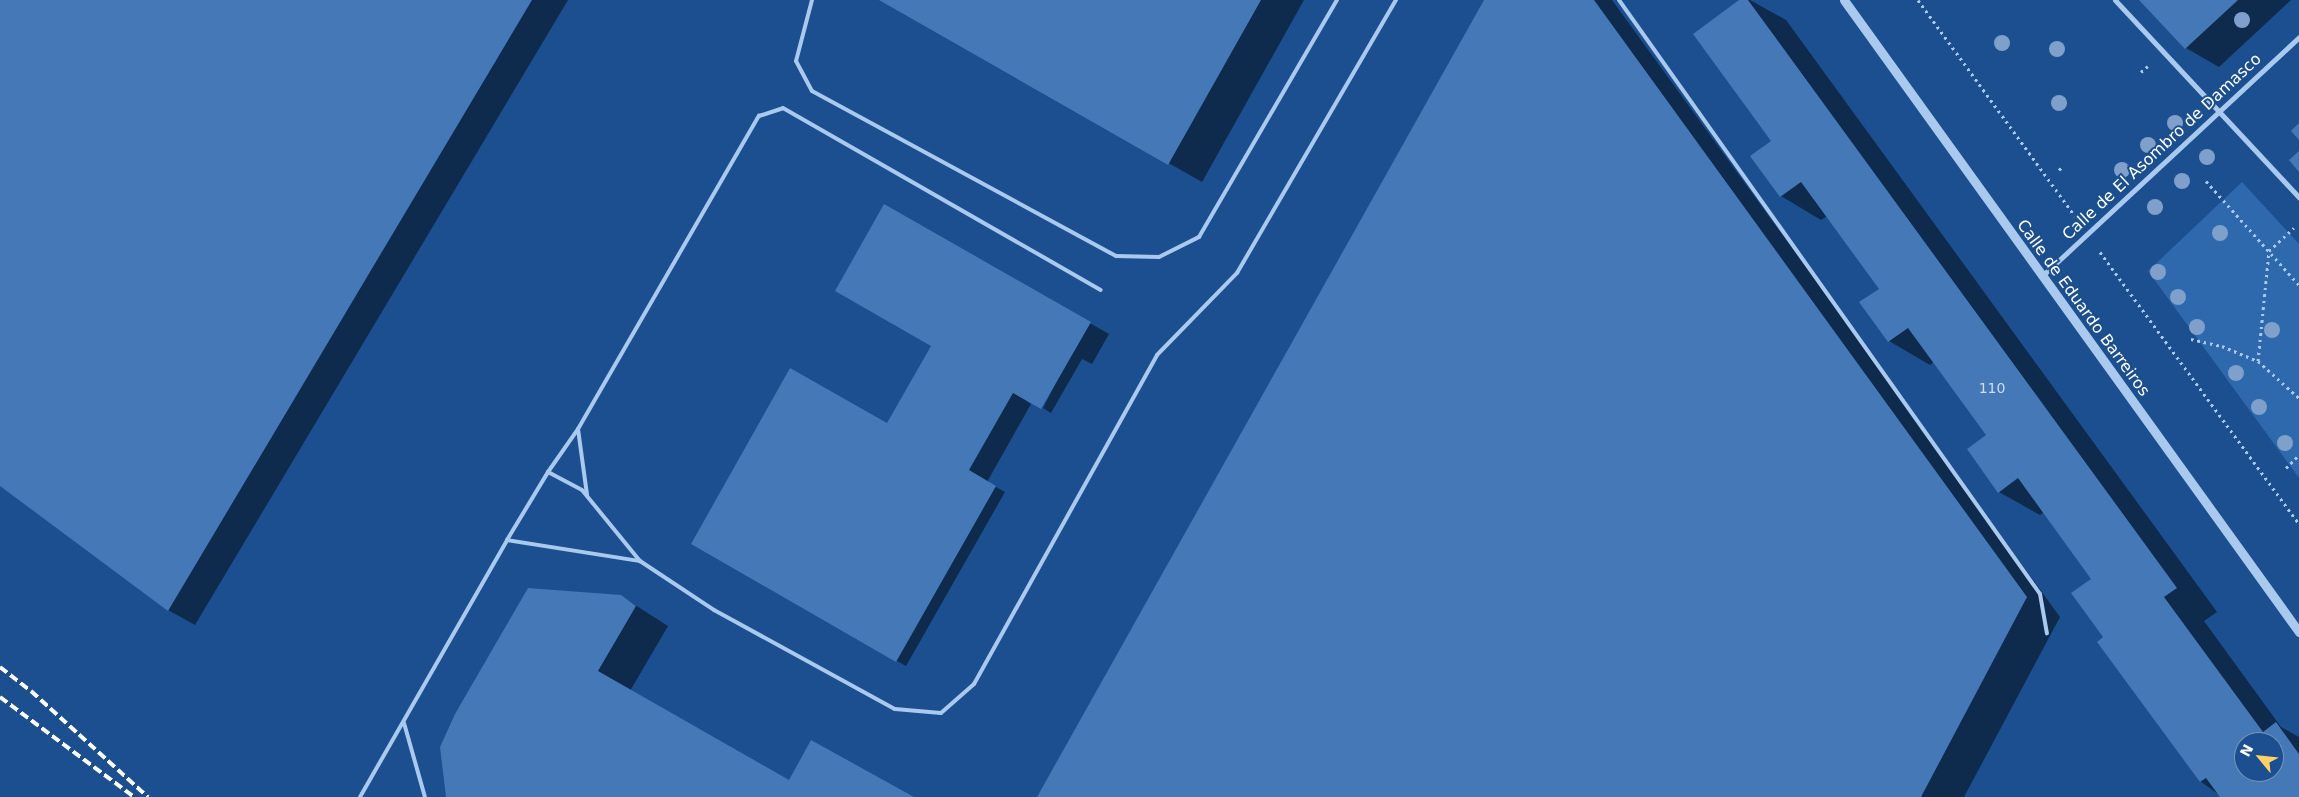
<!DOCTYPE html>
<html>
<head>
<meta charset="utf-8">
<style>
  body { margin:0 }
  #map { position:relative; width:2299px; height:797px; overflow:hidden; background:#1b4f8f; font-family:"DejaVu Sans",sans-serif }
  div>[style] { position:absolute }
  .green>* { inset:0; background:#2e69ad }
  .shadow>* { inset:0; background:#0007 }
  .building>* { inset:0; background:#4478b7 }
  .path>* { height:3px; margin-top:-1.5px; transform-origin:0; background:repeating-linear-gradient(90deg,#a9c9ee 0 2.5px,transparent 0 6.5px) }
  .service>* { height:4px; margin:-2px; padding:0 2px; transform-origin:2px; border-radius:2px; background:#a9c9ee }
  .minor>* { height:5px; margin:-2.5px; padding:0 2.5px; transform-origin:2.5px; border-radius:2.5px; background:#a9c9ee }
  .tertiary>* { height:9px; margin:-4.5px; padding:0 4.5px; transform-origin:4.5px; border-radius:4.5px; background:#a9c9ee }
  .rail>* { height:4px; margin-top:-2px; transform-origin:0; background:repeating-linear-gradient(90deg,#fff 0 9px,transparent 0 13px) }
  .trees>* { width:16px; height:16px; margin:-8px; border-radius:50%; background:#7ea0ca }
  span { translate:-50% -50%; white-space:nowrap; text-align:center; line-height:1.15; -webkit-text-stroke:4px #1b4f8f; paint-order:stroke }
  .number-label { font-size:14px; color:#d0dded }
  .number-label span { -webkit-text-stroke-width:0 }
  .street-label { font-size:16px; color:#fff }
  .north { position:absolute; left:2234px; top:732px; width:50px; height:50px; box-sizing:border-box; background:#1b4f8f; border:1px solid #7695bc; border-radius:50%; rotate:298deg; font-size:14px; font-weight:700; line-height:20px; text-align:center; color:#fff }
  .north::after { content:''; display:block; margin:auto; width:18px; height:22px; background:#ffd166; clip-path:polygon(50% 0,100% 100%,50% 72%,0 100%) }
</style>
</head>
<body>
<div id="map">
  <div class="green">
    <div style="clip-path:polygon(2242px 182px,2299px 244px,2299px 478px,2148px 271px)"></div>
  </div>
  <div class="shadow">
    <div style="clip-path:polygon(0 0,568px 0,195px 625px,168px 610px,0 484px)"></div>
    <div style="clip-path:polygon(882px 0,1304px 0,1202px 182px)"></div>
    <div style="clip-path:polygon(1485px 0,1612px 0,2060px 617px,1964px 797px,1039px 797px)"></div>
    <div style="clip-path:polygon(evenodd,1741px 0,1750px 0,1786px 20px,2217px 612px,2204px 621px,2281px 727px,2299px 737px,2299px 797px,2222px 797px,2200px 781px,2105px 638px,2093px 579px,2044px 512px,2040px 515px,1999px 492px,1988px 435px,1934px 362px,1930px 365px,1889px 341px,1861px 303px,1881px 289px,1827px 216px,1821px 220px,1781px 196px,1752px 157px,1773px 141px,1741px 0,2244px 742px,2274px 742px,2274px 772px,2244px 772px,2244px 742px)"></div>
    <div style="clip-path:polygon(2141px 0,2291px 0,2219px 67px,2186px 48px)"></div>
    <div style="clip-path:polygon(884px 206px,1109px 334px,1092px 364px,1082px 359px,1051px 413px,1043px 408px,1072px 352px,1015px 392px,1031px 404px,987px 482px,1005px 492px,906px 666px,692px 544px,894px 429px,933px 345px)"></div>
    <div style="clip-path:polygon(621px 596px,668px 626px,630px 691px,789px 782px,911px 797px,447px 797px)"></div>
  </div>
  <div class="building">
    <div style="clip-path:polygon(0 0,532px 0,168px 611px,0 486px)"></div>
    <div style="clip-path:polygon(879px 0,1261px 0,1168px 165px)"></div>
    <div style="clip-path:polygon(1484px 0,1594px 0,2027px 597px,1921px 797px,1037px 797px)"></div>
    <div style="clip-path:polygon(evenodd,1739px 0,1748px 0,2177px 588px,2164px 597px,2263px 732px,2276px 722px,2299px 754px,2299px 797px,2220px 797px,2206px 778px,2200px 782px,2097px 642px,2103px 637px,2071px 593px,2091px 579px,2018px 478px,1998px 493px,1967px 449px,1986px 435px,1908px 328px,1888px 342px,1859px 302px,1879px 289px,1801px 182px,1780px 197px,1750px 156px,1771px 141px,1693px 34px,1739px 0,2244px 742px,2274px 742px,2274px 772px,2244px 772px,2244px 742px)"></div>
    <div style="clip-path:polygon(2139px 0,2238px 0,2185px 49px)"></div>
    <div style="clip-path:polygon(2299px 123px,2299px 140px,2291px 131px)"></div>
    <div style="clip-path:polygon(2299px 151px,2299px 172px,2289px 160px)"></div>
    <div style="clip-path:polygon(884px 204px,1091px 322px,1041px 409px,1013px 393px,969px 470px,996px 486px,896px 662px,691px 544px,790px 368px,887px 423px,931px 346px,835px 291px)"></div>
    <div style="clip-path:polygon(528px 588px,621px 595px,636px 606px,598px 671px,789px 780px,811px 740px,914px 797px,446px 797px,440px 747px,455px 714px)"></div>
  </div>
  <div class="path">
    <div style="left:1918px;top:0;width:267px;rotate:54deg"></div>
    <div style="left:2141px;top:72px;width:9px;rotate:-41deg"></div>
    <div style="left:2059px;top:170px;width:3px;rotate:-45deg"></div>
    <div style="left:2206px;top:181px;width:140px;rotate:48.2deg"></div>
    <div style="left:2100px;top:252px;width:337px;rotate:53.8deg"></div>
    <div style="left:2191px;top:339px;width:32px;rotate:13deg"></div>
    <div style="left:2222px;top:346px;width:39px;rotate:23deg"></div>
    <div style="left:2258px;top:361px;width:55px;rotate:42.1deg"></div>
    <div style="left:2258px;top:361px;width:111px;rotate:-84.3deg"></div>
    <div style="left:2269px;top:251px;width:34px;rotate:-43deg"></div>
    <div style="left:2286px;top:468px;width:18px;rotate:-45deg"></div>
  </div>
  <div class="service">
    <div style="left:812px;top:0;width:63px;rotate:104.7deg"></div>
    <div style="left:796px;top:61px;width:34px;rotate:62deg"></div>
    <div style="left:812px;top:91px;width:346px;rotate:28.5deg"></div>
    <div style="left:1116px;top:256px;width:43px;rotate:1.3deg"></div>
    <div style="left:1159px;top:257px;width:45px;rotate:-26.6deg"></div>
    <div style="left:1199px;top:237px;width:274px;rotate:-59.8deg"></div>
    <div style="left:1619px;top:0;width:728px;rotate:54.67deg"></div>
    <div style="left:2040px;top:594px;width:40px;rotate:80deg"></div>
    <div style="left:578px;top:429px;width:67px;rotate:82.2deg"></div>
    <div style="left:548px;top:472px;width:38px;rotate:28deg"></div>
    <div style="left:582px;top:490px;width:92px;rotate:50.8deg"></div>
    <div style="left:507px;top:540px;width:135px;rotate:9deg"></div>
    <div style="left:640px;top:561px;width:89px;rotate:33.5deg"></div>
    <div style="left:714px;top:610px;width:206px;rotate:28.7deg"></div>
    <div style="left:895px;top:709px;width:46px;rotate:5deg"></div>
    <div style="left:941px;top:713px;width:44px;rotate:-41.3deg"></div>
    <div style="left:974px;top:684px;width:376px;rotate:-60.9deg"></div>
    <div style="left:1157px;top:355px;width:115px;rotate:-45.7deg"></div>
    <div style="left:1237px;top:273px;width:316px;rotate:-59.8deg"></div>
    <div style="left:404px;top:723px;width:77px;rotate:74.2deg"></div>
    <div style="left:360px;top:797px;width:296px;rotate:-60.2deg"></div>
    <div style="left:507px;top:540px;width:79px;rotate:-58.9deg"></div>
    <div style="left:548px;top:472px;width:52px;rotate:-55.1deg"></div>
    <div style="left:578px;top:429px;width:362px;rotate:-60deg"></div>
    <div style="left:759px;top:116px;width:25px;rotate:-18deg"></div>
    <div style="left:783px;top:108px;width:366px;rotate:29.8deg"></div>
  </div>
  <div class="minor">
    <div style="left:2115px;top:0;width:270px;rotate:47deg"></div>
    <div style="left:2042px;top:276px;width:351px;rotate:-42.9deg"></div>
  </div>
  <div class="tertiary">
    <div style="left:1844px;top:0;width:779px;rotate:54.25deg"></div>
  </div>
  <div class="rail">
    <div style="left:0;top:667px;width:39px;rotate:38deg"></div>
    <div style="left:31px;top:691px;width:158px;rotate:42.2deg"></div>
    <div style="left:0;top:697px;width:167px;rotate:36.7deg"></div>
  </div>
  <div class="trees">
    <div style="left:2242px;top:20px"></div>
    <div style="left:2002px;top:43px"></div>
    <div style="left:2057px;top:49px"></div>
    <div style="left:2059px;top:103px"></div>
    <div style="left:2175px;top:123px"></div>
    <div style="left:2148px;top:145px"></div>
    <div style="left:2207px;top:157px"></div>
    <div style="left:2122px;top:170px"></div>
    <div style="left:2182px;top:181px"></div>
    <div style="left:2155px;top:207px"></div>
    <div style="left:2220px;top:233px"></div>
    <div style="left:2158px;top:272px"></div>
    <div style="left:2178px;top:297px"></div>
    <div style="left:2197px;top:327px"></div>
    <div style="left:2272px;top:330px"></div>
    <div style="left:2236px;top:373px"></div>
    <div style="left:2259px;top:407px"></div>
    <div style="left:2285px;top:443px"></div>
  </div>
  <div class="number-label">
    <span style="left:1992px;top:388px">110</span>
  </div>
  <div class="street-label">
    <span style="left:2162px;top:147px;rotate:-43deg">Calle de El Asombro de Damasco</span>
    <span style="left:2083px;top:308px;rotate:54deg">Calle de Eduardo Barreiros</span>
  </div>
  <div class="north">N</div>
</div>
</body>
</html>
